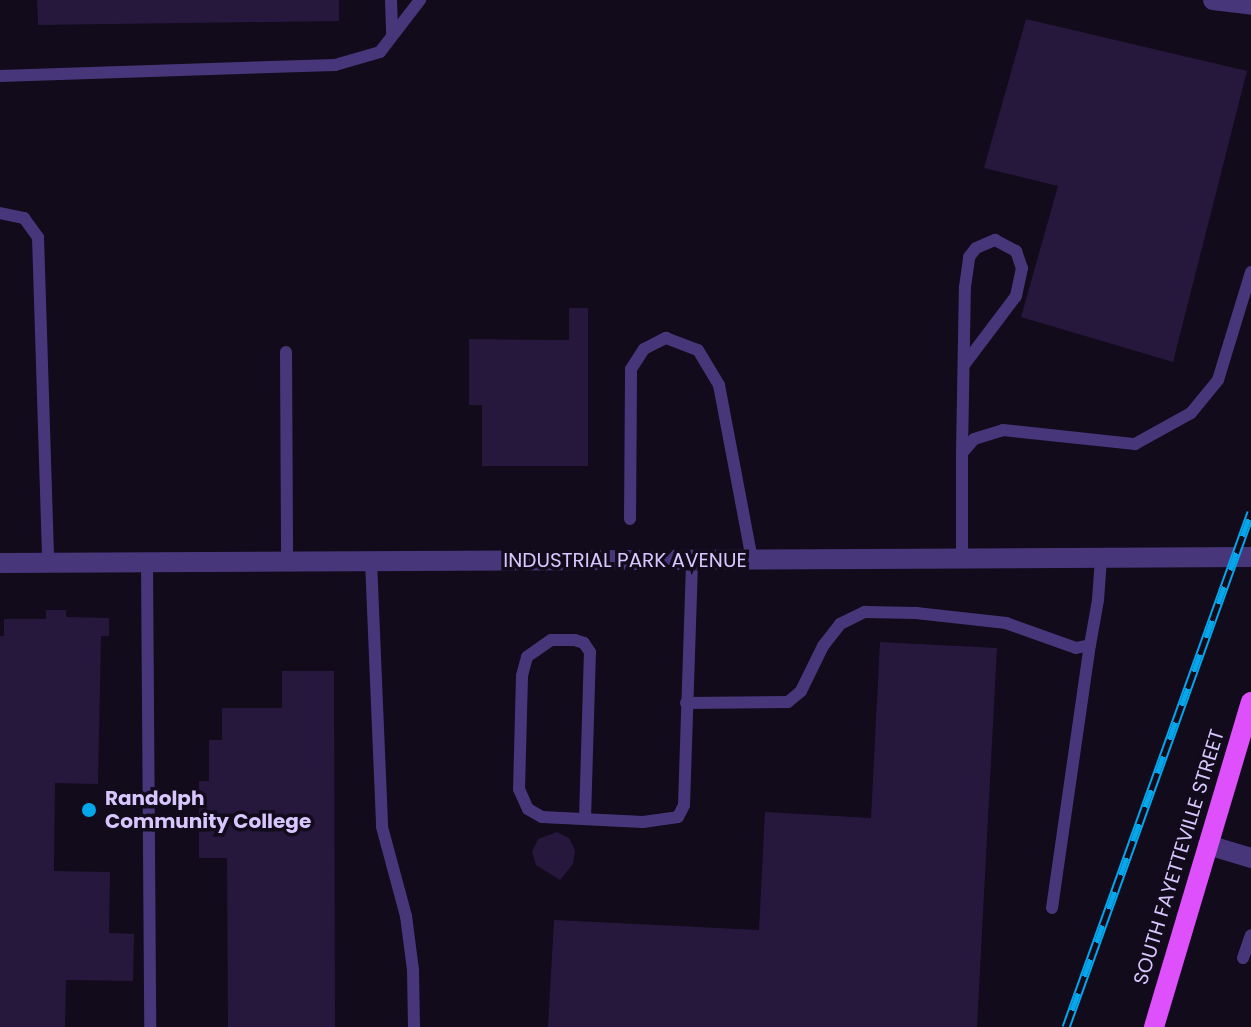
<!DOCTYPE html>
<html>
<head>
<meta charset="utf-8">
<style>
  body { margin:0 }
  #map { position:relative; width:1251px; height:1027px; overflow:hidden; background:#110b1b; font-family:Poppins,sans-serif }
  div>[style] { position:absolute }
  .building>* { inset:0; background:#26183c }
  .service>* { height:12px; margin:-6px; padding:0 6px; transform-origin:6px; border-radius:6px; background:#47377a }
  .minor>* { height:20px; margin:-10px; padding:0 10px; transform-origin:10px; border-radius:10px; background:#47377a }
  .tertiary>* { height:20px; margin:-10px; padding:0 10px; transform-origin:10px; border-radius:10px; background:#47377a }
  .primary>* { height:20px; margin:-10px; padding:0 10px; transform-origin:10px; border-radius:10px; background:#de50fc }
  .rail>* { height:9px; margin-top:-4.5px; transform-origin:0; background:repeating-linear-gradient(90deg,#110b1b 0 18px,#04a7ec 0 36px); box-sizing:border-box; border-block:2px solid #04a7ec }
  .dots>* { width:22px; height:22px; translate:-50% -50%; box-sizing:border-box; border:4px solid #110b1b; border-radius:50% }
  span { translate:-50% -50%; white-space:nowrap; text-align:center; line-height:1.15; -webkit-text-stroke:7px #110b1b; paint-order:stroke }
  .street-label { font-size:20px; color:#d8c7fe }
  .poi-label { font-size:20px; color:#d8c7fe; font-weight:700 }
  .left { translate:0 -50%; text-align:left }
</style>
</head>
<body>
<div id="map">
  <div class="building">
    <div style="clip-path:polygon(37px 0,339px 0,339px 21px,38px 25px)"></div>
    <div style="clip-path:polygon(1026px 19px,1247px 71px,1173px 362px,1021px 317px,1058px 186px,984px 168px)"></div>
    <div style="clip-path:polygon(569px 308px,588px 308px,588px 466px,482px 466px,482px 405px,469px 405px,469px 339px,569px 340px)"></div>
    <div style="clip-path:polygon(46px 610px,66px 610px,66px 617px,109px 618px,109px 636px,101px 636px,98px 784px,55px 783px,54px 871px,110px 872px,109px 933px,134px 934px,133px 981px,66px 980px,65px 1027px,0 1027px,0 636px,4px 636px,4px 619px,46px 619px)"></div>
    <div style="clip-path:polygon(880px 642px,997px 648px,977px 1027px,548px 1027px,554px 920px,759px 930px,765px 812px,871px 818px)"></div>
    <div style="clip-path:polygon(282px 671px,334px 671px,335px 1027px,228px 1027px,227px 858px,199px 858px,199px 781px,209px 781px,209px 740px,222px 740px,222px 708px,282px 708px)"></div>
    <div style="clip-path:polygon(557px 832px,569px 838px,575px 850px,573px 864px,560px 880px,536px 865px,532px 852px,538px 839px)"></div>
  </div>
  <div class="service">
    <div style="left:391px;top:0;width:33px;rotate:88deg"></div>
    <div style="left:0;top:76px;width:335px;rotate:-1.9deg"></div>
    <div style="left:335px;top:65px;width:47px;rotate:-16.1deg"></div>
    <div style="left:380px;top:52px;width:66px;rotate:-52.4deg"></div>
    <div style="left:0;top:213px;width:25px;rotate:12deg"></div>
    <div style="left:24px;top:218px;width:24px;rotate:54deg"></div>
    <div style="left:38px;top:237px;width:326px;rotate:88.2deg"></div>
    <div style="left:286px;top:352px;width:210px;rotate:89.7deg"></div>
    <div style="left:962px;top:453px;width:166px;rotate:-89deg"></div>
    <div style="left:965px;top:287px;width:30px;rotate:-82deg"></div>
    <div style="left:969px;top:257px;width:11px;rotate:-52deg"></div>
    <div style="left:976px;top:248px;width:21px;rotate:-23deg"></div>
    <div style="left:995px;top:240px;width:24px;rotate:28deg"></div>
    <div style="left:1016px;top:251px;width:18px;rotate:71deg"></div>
    <div style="left:1022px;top:268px;width:29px;rotate:102deg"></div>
    <div style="left:1016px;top:296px;width:86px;rotate:127deg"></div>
    <div style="left:630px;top:519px;width:150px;rotate:-89.6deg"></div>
    <div style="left:631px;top:369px;width:24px;rotate:-57deg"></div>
    <div style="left:644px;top:349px;width:25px;rotate:-27deg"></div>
    <div style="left:666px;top:338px;width:34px;rotate:21deg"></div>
    <div style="left:698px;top:350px;width:41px;rotate:59deg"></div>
    <div style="left:719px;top:385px;width:177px;rotate:79.3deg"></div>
    <div style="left:962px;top:558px;width:105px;rotate:-90deg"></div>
    <div style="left:962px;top:453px;width:18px;rotate:-49deg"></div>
    <div style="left:974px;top:439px;width:30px;rotate:-17deg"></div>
    <div style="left:1003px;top:430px;width:133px;rotate:6.1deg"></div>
    <div style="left:1135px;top:444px;width:64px;rotate:-29deg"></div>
    <div style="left:1191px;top:413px;width:43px;rotate:-50.7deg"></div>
    <div style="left:1218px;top:380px;width:113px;rotate:-73deg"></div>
    <div style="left:371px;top:561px;width:266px;rotate:87.6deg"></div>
    <div style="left:382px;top:827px;width:92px;rotate:74.9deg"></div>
    <div style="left:406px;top:916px;width:54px;rotate:82.6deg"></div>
    <div style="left:413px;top:970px;width:57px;rotate:89deg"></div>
    <div style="left:147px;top:562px;width:465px;rotate:89.6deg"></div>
    <div style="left:686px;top:703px;width:102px;rotate:-0.6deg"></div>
    <div style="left:788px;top:702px;width:17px;rotate:-40deg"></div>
    <div style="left:801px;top:691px;width:50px;rotate:-63.9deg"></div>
    <div style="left:823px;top:646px;width:28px;rotate:-52deg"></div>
    <div style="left:840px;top:624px;width:28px;rotate:-26deg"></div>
    <div style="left:865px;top:612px;width:51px;rotate:1.1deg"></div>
    <div style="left:916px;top:613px;width:91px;rotate:6.3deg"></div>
    <div style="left:1006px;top:623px;width:74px;rotate:19.7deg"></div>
    <div style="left:1076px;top:648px;width:14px;rotate:-12deg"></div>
    <div style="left:1090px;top:645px;width:46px;rotate:-79.9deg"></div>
    <div style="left:1098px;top:600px;width:42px;rotate:-85.9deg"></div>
    <div style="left:585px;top:819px;width:167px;rotate:-88.3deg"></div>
    <div style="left:590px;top:652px;width:11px;rotate:-124deg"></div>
    <div style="left:584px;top:643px;width:9px;rotate:-162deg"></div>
    <div style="left:575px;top:640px;width:24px;rotate:180deg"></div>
    <div style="left:551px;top:640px;width:29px;rotate:145deg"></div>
    <div style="left:527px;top:657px;width:20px;rotate:105deg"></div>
    <div style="left:522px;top:676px;width:113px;rotate:91.5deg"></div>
    <div style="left:519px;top:789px;width:22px;rotate:66deg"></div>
    <div style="left:528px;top:809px;width:16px;rotate:30deg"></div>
    <div style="left:542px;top:817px;width:101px;rotate:2.8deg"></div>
    <div style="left:643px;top:822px;width:35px;rotate:-8deg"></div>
    <div style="left:678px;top:817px;width:13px;rotate:-63deg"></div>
    <div style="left:684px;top:805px;width:245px;rotate:-88.1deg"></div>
    <div style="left:1052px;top:908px;width:266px;rotate:-81.8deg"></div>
    <div style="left:1243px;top:958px;width:24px;rotate:-71deg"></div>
  </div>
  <div class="minor">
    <div style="left:1213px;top:0;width:38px;rotate:7deg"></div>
    <div style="left:1208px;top:845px;width:45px;rotate:16.8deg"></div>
  </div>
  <div class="tertiary">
    <div style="left:0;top:563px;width:1251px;rotate:-0.27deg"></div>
  </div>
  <div class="primary">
    <div style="left:1154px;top:1027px;width:339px;rotate:-73.4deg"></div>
  </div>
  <div class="rail">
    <div style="left:1066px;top:1027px;width:547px;rotate:-70.24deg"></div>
  </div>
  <div class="dots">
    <div style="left:89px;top:810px;background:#04a7ec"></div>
  </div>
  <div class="street-label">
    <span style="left:625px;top:560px">INDUSTRIAL PARK AVENUE</span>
    <span style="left:1179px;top:857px;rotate:-73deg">SOUTH FAYETTEVILLE STREET</span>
  </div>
  <div class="poi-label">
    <span class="left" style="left:105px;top:810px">Randolph<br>Community College</span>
  </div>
</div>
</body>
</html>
